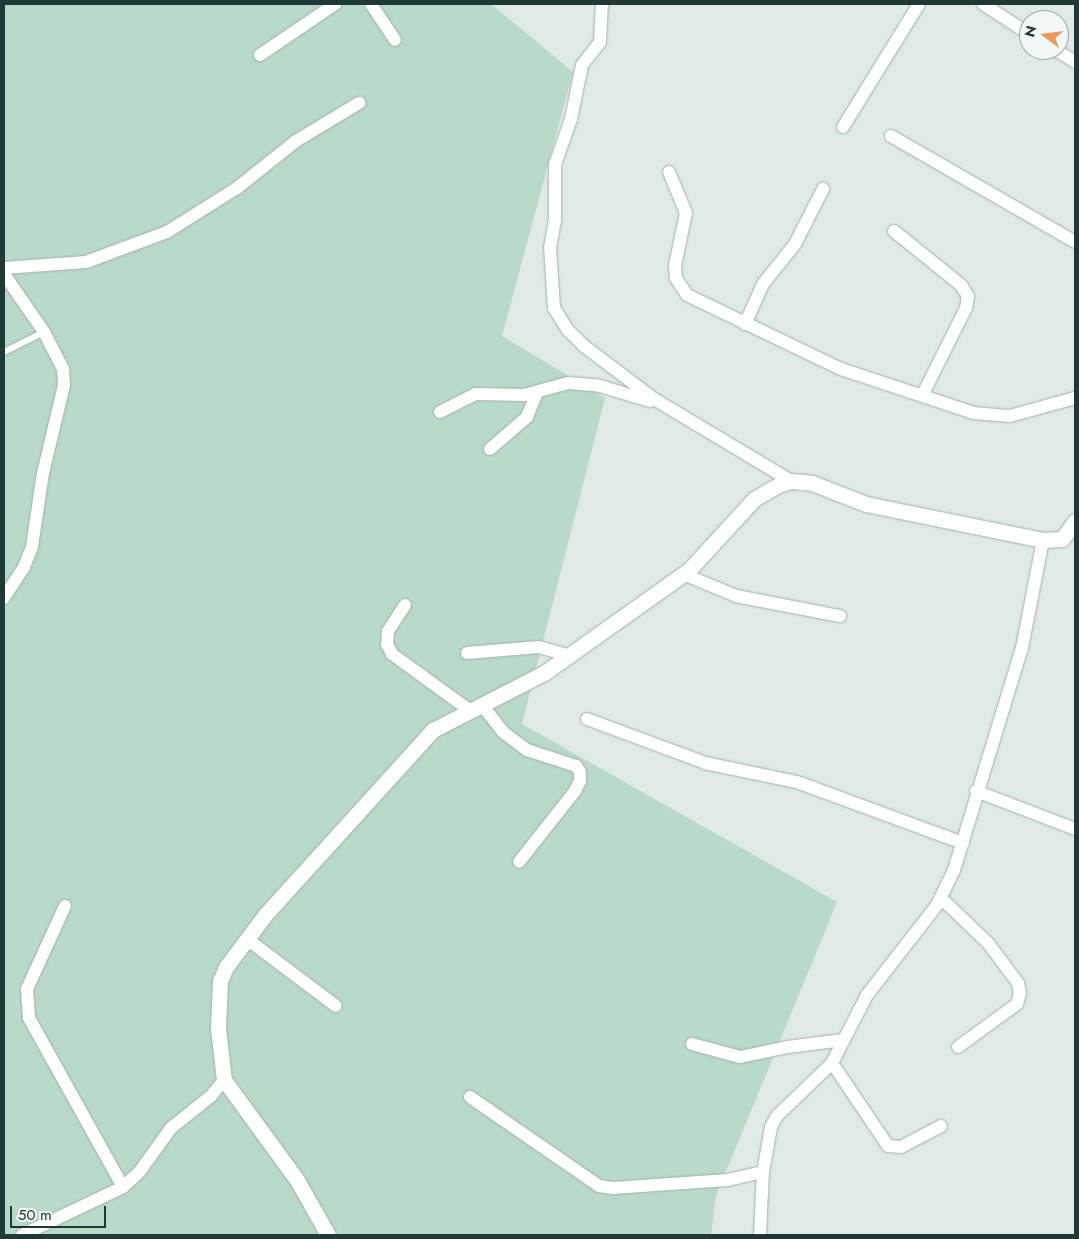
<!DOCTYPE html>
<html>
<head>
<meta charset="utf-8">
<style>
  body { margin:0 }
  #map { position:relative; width:1079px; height:1239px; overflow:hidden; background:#dfeae7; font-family:Jost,sans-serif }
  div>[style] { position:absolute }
  .green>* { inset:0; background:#b9dac8 }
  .roads { filter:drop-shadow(0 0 1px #a2b1ae) drop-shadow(0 0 1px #a2b1ae) }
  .service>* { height:6px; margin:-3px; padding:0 3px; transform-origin:3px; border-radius:3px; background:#fff }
  .minor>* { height:12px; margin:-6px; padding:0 6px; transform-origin:6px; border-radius:6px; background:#fff }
  .tertiary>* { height:15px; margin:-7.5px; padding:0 7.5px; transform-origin:7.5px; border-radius:7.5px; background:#fff }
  span { translate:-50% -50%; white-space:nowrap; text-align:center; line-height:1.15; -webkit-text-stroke:4px #f0f7f4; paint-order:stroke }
  .frame { position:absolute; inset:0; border:5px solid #213936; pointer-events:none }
  .north { position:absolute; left:1019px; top:10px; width:50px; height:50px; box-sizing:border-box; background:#f0f7f4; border:1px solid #9daba8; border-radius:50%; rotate:285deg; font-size:14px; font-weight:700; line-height:20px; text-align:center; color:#213936 }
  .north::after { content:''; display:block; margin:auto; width:18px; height:22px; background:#e9995e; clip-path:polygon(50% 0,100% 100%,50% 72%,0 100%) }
  .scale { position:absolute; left:10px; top:1206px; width:96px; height:22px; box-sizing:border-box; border:2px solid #213936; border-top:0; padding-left:6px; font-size:15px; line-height:18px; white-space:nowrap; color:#213936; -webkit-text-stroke:4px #f0f7f4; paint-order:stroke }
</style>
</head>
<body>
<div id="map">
  <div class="green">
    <div style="clip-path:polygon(4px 4px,491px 4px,573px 72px,502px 336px,605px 398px,522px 724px,837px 902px,716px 1196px,711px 1235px,4px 1235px)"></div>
  </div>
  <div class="roads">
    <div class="service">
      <div style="left:4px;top:352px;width:45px;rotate:-26.6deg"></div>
    </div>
    <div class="minor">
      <div style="left:371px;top:4px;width:43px;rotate:56.3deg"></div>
      <div style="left:602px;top:4px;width:38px;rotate:93deg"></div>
      <div style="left:600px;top:42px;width:29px;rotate:128deg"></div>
      <div style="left:582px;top:65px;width:55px;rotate:101.5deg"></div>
      <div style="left:571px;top:119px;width:49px;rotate:109.2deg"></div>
      <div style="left:555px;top:165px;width:55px;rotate:90deg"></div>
      <div style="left:555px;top:220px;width:27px;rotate:100deg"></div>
      <div style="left:550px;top:247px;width:61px;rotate:86.2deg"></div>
      <div style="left:554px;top:308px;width:25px;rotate:58deg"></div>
      <div style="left:567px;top:329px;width:24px;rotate:45deg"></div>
      <div style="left:584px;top:346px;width:88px;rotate:37.1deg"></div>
      <div style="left:654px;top:399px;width:160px;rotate:30.9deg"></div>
      <div style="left:983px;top:4px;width:55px;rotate:33.1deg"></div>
      <div style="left:1056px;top:50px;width:22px;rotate:32deg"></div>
      <div style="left:260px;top:55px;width:91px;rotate:-34.2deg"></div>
      <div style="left:843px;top:127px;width:145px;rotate:-58.3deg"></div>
      <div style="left:891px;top:136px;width:212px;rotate:29.9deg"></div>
      <div style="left:669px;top:172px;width:44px;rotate:67.5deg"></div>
      <div style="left:686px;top:213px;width:53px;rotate:101.9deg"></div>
      <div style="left:675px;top:265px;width:13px;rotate:86deg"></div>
      <div style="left:676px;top:278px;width:20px;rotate:57deg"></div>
      <div style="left:687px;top:295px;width:171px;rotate:25.7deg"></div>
      <div style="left:841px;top:369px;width:140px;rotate:18.3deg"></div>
      <div style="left:974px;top:413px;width:36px;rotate:5deg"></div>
      <div style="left:1010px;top:416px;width:67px;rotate:-15.5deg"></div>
      <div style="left:894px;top:231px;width:86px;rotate:38.9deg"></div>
      <div style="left:961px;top:285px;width:13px;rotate:58deg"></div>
      <div style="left:968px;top:296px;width:12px;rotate:99deg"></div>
      <div style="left:966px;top:308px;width:98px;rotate:116.6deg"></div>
      <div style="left:4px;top:268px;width:82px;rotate:-4.2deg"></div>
      <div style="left:86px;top:262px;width:86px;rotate:-20.3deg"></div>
      <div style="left:167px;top:232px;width:83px;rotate:-32.2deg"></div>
      <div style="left:237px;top:188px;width:75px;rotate:-38.5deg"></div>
      <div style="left:296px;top:141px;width:74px;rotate:-31.1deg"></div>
      <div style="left:4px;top:274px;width:70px;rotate:55.4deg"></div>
      <div style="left:44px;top:332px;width:42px;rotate:62.8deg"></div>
      <div style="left:63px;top:369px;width:16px;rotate:86deg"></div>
      <div style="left:64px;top:385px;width:90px;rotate:103.4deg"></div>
      <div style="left:43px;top:473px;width:75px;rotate:98.5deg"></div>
      <div style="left:32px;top:547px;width:22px;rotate:112deg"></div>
      <div style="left:24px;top:567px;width:37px;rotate:123deg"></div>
      <div style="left:745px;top:324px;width:44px;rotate:-65.8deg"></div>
      <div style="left:763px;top:284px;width:51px;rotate:-51.3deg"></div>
      <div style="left:795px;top:244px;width:62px;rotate:-63deg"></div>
      <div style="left:440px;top:412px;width:39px;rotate:-27deg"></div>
      <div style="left:475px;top:394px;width:49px;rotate:1.2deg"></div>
      <div style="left:524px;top:395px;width:46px;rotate:-15.3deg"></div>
      <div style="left:568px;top:383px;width:32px;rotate:5deg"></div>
      <div style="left:600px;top:386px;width:52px;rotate:16.7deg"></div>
      <div style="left:490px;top:449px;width:49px;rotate:-40.9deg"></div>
      <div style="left:527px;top:417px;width:27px;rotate:-68deg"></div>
      <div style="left:683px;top:574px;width:57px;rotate:22.5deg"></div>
      <div style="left:736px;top:596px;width:106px;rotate:10.9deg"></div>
      <div style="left:405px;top:605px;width:31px;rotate:123deg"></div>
      <div style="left:388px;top:631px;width:13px;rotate:94deg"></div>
      <div style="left:387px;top:644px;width:11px;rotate:63deg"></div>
      <div style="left:392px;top:654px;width:95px;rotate:36deg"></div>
      <div style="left:467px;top:653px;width:72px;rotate:-4.8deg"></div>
      <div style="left:539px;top:647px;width:29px;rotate:16deg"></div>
      <div style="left:482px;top:705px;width:34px;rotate:52deg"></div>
      <div style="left:503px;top:732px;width:30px;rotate:37deg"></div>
      <div style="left:527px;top:750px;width:52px;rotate:18.1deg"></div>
      <div style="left:576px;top:766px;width:7px;rotate:56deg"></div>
      <div style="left:580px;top:772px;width:9px;rotate:90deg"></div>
      <div style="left:580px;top:781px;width:11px;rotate:117deg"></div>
      <div style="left:575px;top:791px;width:90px;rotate:128.3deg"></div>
      <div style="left:587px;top:719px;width:126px;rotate:20.4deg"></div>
      <div style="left:705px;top:763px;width:94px;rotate:11.7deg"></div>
      <div style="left:797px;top:782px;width:177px;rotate:20.2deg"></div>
      <div style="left:976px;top:791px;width:106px;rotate:21deg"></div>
      <div style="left:941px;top:898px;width:65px;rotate:43.8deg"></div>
      <div style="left:988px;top:943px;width:50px;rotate:53.1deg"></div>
      <div style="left:1018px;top:983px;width:10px;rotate:79deg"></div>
      <div style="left:1020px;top:993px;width:11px;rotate:105deg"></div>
      <div style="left:1017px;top:1004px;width:73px;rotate:143.9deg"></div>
      <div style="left:65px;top:906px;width:91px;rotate:114.6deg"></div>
      <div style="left:27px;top:989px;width:29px;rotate:86deg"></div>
      <div style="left:29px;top:1018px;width:193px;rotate:60.9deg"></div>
      <div style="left:247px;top:939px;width:111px;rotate:37deg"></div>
      <div style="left:692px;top:1044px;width:50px;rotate:15.2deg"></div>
      <div style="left:740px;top:1057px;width:48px;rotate:-12deg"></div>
      <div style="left:787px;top:1047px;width:57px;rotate:-7deg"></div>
      <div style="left:832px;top:1063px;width:100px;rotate:56deg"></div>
      <div style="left:888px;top:1146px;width:13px;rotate:4deg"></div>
      <div style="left:901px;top:1147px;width:45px;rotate:-27.7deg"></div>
      <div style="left:470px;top:1097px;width:157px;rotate:34.6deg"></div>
      <div style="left:599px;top:1186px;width:14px;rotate:8deg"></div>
      <div style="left:613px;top:1188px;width:115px;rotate:-4deg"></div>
      <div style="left:728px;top:1180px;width:36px;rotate:-13deg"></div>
      <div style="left:22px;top:1235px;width:112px;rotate:-25.4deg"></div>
      <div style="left:123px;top:1187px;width:23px;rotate:-43deg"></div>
      <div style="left:140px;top:1171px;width:53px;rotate:-54.2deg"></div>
      <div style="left:171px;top:1128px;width:51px;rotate:-38.7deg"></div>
      <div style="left:211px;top:1096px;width:21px;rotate:-51deg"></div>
      <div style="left:760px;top:1235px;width:63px;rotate:-87.3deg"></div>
      <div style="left:763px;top:1172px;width:46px;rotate:-79.9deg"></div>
      <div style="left:771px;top:1127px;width:13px;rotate:-61deg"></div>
      <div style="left:777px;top:1116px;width:76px;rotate:-43.9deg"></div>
      <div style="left:832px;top:1063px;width:76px;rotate:-62.8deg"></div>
      <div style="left:867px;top:995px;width:114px;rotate:-52.1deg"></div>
      <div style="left:937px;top:905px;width:39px;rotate:-64deg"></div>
      <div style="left:954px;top:870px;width:232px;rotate:-73deg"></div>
      <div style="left:1022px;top:648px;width:110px;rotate:-79deg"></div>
    </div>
    <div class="tertiary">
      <div style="left:328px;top:1235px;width:63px;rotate:-119.4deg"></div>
      <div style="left:297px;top:1180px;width:124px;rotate:-126.1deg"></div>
      <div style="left:224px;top:1080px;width:52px;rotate:-96.6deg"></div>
      <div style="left:218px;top:1028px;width:47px;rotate:-87.6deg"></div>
      <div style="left:220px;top:981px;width:15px;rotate:-67deg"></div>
      <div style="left:226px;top:967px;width:65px;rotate:-53.1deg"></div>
      <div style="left:265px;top:915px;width:250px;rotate:-47.8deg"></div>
      <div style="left:433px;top:730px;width:125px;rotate:-27.2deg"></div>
      <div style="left:544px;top:673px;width:178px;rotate:-35.4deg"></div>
      <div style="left:689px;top:570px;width:96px;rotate:-47.5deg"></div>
      <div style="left:754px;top:499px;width:30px;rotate:-30deg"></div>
      <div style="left:780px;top:484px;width:11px;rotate:-15deg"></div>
      <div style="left:791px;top:481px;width:21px;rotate:5deg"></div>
      <div style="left:812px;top:483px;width:58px;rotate:21.3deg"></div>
      <div style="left:866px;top:504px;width:181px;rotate:11.5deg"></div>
      <div style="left:1043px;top:540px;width:19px;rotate:-3deg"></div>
      <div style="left:1062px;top:539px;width:22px;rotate:-54deg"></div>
    </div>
  </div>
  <div class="frame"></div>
  <div class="north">N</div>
  <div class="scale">50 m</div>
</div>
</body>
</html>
